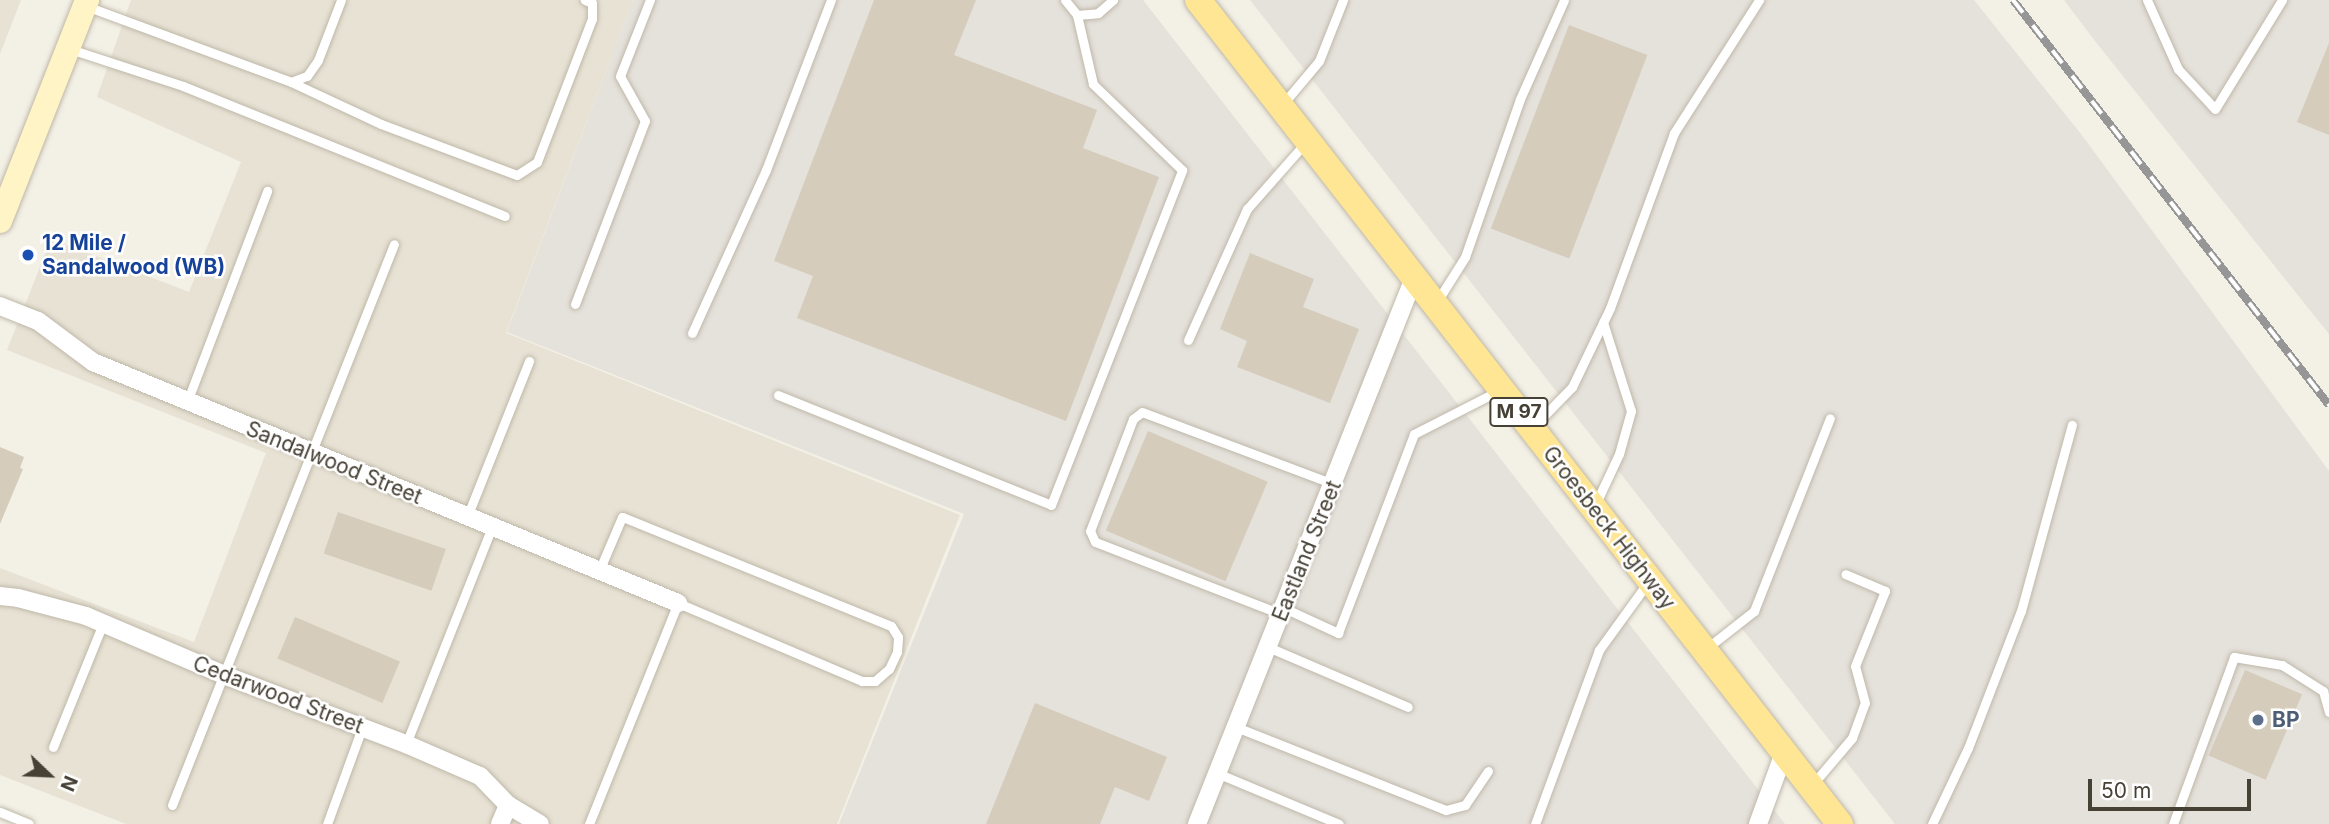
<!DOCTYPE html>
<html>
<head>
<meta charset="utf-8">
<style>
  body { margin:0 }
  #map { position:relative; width:2329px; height:824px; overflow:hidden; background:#f3f0e6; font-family:Inter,sans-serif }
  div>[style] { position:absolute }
  .residential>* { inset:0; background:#e7e2d4 }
  .industrial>* { inset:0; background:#e5e1db }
  .building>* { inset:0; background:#d5ccbc; transform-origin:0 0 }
  .roads { filter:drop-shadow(0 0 2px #bfb8a9) drop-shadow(0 0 2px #bfb8a9) }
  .lane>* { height:9px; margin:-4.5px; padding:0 4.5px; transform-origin:4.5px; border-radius:4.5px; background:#fff }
  .street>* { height:18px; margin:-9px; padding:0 9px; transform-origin:9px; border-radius:9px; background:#fff }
  .secondary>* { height:24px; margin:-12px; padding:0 12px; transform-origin:12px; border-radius:12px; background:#fef4c5 }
  .primary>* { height:26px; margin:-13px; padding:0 13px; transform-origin:13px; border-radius:13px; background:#fee694 }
  .rail>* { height:8px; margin-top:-4px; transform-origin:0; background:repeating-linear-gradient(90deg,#fff 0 16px,#969696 0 32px); box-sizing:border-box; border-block:2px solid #969696 }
  .dots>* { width:19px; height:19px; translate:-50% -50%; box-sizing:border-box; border:4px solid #fff; border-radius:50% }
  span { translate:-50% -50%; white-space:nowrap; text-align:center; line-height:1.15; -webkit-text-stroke:5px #fff; paint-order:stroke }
  .shield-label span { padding:2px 5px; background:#fff; border:2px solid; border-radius:5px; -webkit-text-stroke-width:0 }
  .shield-label { font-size:19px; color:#464035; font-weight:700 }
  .transit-label { font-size:21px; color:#164399; font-weight:700 }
  .left { translate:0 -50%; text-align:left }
  .street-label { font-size:21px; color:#464035 }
  .service-label { font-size:21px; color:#4e5e75; font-weight:700 }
  .north { position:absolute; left:14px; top:740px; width:70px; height:70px; -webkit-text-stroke:5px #fff; paint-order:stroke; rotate:113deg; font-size:19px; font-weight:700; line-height:28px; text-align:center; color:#464035 }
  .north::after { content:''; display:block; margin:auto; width:24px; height:32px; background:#464035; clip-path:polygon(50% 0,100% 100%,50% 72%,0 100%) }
  .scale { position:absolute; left:2088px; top:779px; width:163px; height:32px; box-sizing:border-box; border:4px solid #464035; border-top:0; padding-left:9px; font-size:21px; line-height:24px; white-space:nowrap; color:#464035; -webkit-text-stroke:5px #fff; paint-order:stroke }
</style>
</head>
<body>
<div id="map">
  <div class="residential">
    <div style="clip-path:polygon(0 0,21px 0,0 54px)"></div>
    <div style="clip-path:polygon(131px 0,633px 0,506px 333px,960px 515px,837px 824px,126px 824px,0 775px,0 568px,194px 642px,266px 453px,7px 350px,51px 239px,189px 292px,241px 162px,97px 97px)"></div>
  </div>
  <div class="industrial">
    <div style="clip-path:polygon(633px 0,1143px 0,1785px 824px,839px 824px,964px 514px,507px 332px)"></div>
    <div style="clip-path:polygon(1250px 0,1974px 0,2081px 134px,2329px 471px,2329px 824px,1895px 824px)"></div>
    <div style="clip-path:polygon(2064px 0,2329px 0,2329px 334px,2095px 41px)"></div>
  </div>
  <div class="building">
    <div style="clip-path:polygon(874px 0,976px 0,954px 55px,1097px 110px,1083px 148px,1159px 177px,1066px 421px,797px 318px,813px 276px,774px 261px)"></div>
    <div style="left:1569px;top:25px;width:84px;height:218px;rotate:21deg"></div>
    <div style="clip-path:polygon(2329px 43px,2329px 135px,2297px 122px)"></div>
    <div style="clip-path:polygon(1250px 253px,1314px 279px,1303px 307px,1359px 329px,1330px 403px,1237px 367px,1247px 341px,1220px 329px)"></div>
    <div style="left:1148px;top:431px;width:130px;height:108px;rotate:23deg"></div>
    <div style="clip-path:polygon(0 447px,24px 457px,20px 468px,23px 469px,0 524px)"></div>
    <div style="left:338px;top:512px;width:114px;height:44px;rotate:19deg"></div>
    <div style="left:295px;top:617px;width:114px;height:45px;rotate:23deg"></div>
    <div style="left:2245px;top:670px;width:62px;height:93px;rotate:23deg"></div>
    <div style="clip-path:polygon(1035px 703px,1167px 757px,1149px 801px,1115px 787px,1100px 824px,986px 824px)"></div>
  </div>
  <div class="roads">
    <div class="lane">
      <div style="left:1065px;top:0;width:19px;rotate:51deg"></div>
      <div style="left:1077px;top:15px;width:21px;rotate:-5deg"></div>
      <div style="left:1098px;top:13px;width:20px;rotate:-41deg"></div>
      <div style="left:2147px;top:0;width:76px;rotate:65.8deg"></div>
      <div style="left:2178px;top:69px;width:54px;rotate:47.2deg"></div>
      <div style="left:2215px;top:109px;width:128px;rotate:-58.4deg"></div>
      <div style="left:86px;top:6px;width:219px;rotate:20.3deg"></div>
      <div style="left:291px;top:82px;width:17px;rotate:-21deg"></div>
      <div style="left:307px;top:76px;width:19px;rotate:-55deg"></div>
      <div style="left:318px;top:60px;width:64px;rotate:-69deg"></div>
      <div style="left:70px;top:49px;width:119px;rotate:18.1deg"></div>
      <div style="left:183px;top:86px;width:347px;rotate:22deg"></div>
      <div style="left:291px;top:82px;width:99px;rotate:25deg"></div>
      <div style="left:381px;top:124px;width:145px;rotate:20.6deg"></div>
      <div style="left:517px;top:175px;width:24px;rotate:-33deg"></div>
      <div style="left:537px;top:162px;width:153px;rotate:-69deg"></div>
      <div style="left:592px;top:19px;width:16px;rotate:-90deg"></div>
      <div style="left:592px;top:3px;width:8px;rotate:-157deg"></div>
      <div style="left:1282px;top:105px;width:57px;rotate:-49.9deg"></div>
      <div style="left:1319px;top:61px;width:66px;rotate:-68.5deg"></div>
      <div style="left:1436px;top:303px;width:54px;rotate:-57.8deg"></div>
      <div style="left:1465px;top:257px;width:167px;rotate:-70.8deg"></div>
      <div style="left:1520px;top:99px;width:108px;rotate:-66deg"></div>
      <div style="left:575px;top:304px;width:196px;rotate:-69.1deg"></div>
      <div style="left:645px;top:121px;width:51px;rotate:-119.1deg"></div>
      <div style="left:620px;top:76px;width:82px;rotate:-68.5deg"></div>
      <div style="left:692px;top:333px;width:179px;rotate:-65.6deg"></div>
      <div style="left:766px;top:170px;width:182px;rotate:-69.1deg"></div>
      <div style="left:1188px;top:340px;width:144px;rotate:-65.8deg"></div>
      <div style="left:1247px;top:209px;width:89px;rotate:-48.6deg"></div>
      <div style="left:778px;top:395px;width:294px;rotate:21.9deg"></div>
      <div style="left:1051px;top:505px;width:360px;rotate:-68.6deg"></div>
      <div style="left:1182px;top:170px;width:124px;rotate:-136deg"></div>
      <div style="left:1093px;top:84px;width:71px;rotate:-103.1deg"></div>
      <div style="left:187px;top:402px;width:226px;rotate:-69.2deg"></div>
      <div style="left:1533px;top:427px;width:56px;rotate:-45.7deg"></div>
      <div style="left:1572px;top:387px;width:88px;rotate:-64.3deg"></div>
      <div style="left:1610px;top:308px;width:186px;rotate:-69.9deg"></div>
      <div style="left:1674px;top:133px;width:158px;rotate:-57.4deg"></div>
      <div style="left:1596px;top:503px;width:54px;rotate:-64.9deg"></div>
      <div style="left:1619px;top:454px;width:45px;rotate:-74.4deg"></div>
      <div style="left:1631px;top:411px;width:93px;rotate:-107.5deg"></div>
      <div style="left:467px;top:517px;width:168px;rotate:-68.3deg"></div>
      <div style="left:1284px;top:608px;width:60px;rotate:24.8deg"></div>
      <div style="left:1338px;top:633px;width:213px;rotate:-69.1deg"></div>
      <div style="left:1414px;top:434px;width:97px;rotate:-27.1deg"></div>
      <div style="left:1281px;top:614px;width:199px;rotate:-158.8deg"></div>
      <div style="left:1095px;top:542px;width:12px;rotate:-114deg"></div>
      <div style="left:1090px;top:531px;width:120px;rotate:-69deg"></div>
      <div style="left:1133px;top:419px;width:11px;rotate:-38deg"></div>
      <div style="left:1142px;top:412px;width:205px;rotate:20.6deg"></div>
      <div style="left:1268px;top:647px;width:152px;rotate:23.2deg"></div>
      <div style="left:1707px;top:648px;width:60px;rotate:-38.2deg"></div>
      <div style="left:1754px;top:611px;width:207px;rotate:-68.5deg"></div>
      <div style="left:1236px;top:727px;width:226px;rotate:21.6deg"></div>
      <div style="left:1446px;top:810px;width:20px;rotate:-15deg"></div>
      <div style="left:1465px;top:805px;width:41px;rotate:-55.9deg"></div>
      <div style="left:406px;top:744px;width:233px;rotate:-68.4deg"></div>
      <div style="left:53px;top:747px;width:134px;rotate:-68deg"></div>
      <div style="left:1217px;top:773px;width:132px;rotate:22.7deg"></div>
      <div style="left:1812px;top:785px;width:62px;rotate:-49.6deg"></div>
      <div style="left:1852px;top:738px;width:37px;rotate:-70deg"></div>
      <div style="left:1865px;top:703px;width:38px;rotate:-105deg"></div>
      <div style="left:1855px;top:666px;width:81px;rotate:-68.2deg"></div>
      <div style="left:1885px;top:591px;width:43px;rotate:-157deg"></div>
      <div style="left:172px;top:805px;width:603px;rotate:-68.41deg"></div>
      <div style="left:0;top:812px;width:31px;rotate:22deg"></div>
      <div style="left:327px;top:824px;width:102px;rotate:-70deg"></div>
      <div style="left:589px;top:824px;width:238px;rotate:-68.1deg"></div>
      <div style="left:678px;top:603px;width:200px;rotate:23deg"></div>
      <div style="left:862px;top:681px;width:13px"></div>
      <div style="left:875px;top:681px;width:18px;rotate:-41deg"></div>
      <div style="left:889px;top:669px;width:19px;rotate:-65deg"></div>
      <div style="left:897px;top:652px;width:15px;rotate:-86deg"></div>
      <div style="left:898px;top:637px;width:13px;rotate:-122deg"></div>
      <div style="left:891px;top:626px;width:290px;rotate:-157.9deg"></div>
      <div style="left:622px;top:517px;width:59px;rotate:113.1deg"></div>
      <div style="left:1535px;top:824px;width:185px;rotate:-69.8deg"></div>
      <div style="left:1599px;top:650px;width:85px;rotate:-54.1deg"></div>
      <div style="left:1932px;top:824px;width:84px;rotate:-64.7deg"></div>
      <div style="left:1968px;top:748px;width:147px;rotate:-68.9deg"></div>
      <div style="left:2021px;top:611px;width:193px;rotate:-74.7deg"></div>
      <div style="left:2173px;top:824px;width:178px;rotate:-69.9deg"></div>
      <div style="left:2234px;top:657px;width:49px;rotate:9.5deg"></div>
      <div style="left:2282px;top:665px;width:49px;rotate:32.4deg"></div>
      <div style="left:2323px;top:691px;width:22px;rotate:74deg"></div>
    </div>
    <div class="street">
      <div style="left:0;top:306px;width:41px;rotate:21.5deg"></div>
      <div style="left:38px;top:321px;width:69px;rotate:36.7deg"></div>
      <div style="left:93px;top:362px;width:633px;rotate:22.39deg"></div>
      <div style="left:0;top:596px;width:18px;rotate:6deg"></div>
      <div style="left:18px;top:598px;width:70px;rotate:14.8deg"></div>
      <div style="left:86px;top:616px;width:150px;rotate:23.1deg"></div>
      <div style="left:224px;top:675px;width:195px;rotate:20.8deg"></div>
      <div style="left:406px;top:744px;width:81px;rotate:23.4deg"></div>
      <div style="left:480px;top:776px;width:40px;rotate:46deg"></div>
      <div style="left:508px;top:805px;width:37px;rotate:31deg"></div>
      <div style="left:500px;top:824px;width:21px;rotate:-67deg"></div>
      <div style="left:1197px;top:824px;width:588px;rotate:-68.33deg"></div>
      <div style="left:1758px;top:824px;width:76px;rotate:-69.9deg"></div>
    </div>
    <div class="secondary">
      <div style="left:0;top:221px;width:238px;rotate:-68.5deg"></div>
    </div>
    <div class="primary">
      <div style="left:1198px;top:0;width:1045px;rotate:52.08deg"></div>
    </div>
  </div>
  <div class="rail">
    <div style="left:2013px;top:0;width:514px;rotate:52.04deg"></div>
  </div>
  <div class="dots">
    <div style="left:28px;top:255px;background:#1a4fb4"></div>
    <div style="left:2258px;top:720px;background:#5c6f8a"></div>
  </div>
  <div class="shield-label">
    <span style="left:1519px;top:412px">M 97</span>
  </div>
  <div class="transit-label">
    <span class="left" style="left:42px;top:255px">12 Mile /<br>Sandalwood (WB)</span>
  </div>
  <div class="street-label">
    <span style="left:334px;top:463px;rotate:22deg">Sandalwood Street</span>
    <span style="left:1609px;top:528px;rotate:52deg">Groesbeck Highway</span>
    <span style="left:1307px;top:551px;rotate:-68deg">Eastland Street</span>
    <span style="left:278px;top:695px;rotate:21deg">Cedarwood Street</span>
  </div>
  <div class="service-label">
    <span class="left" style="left:2272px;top:720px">BP</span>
  </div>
  <div class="north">N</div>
  <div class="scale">50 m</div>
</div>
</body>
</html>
